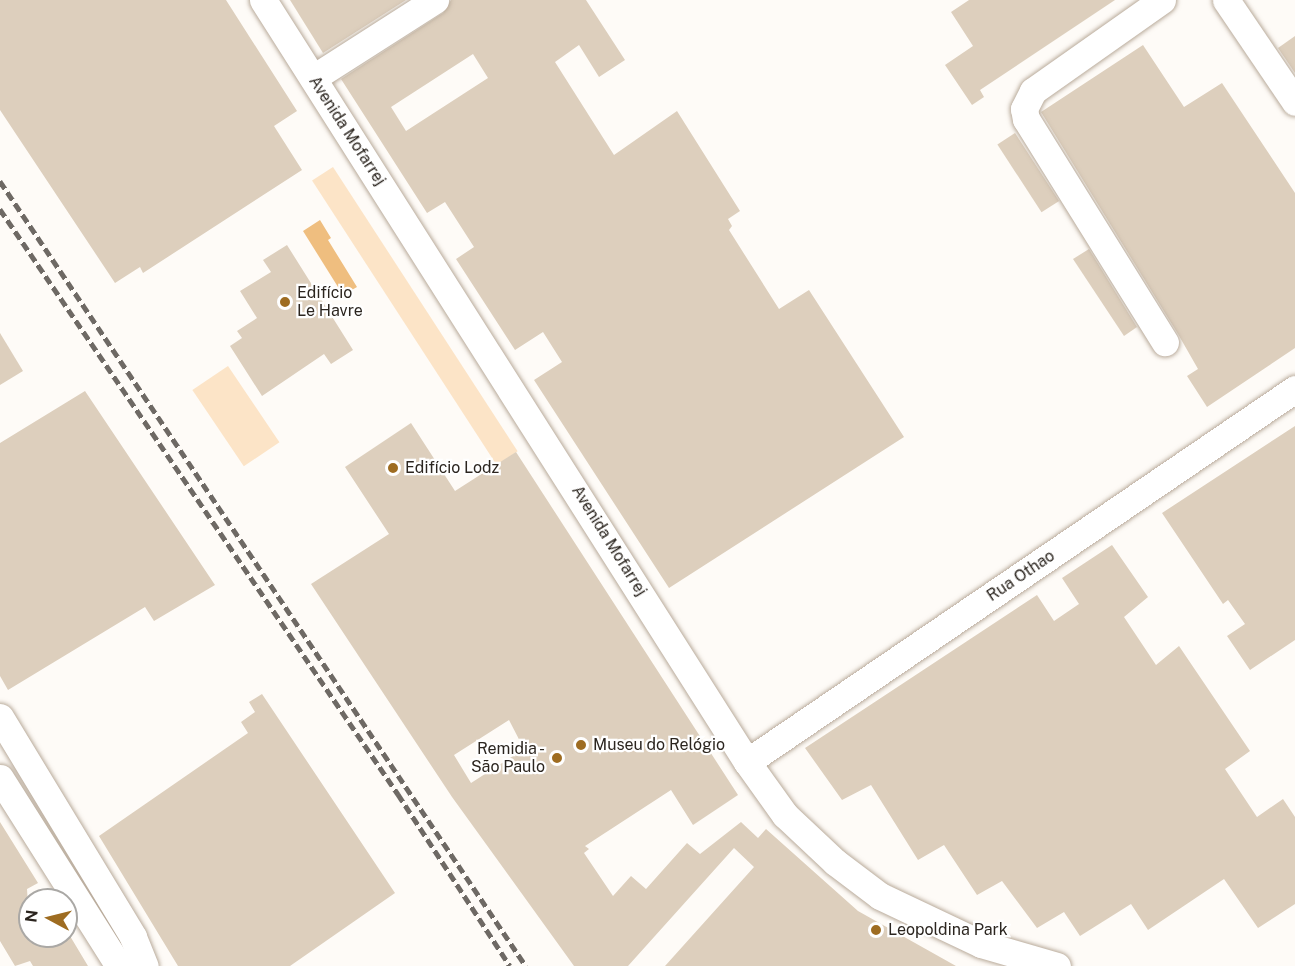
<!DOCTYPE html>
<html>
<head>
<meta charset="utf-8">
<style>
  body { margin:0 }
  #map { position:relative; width:1295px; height:966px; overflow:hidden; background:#fefbf7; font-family:"Public Sans",sans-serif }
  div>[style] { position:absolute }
  .green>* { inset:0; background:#fce4c7; transform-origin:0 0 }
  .water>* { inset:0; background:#efbe7f }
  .building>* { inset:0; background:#ddcfbd; transform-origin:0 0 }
  .roads { filter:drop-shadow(0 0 2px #b9ab9b) drop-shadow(0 0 2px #b9ab9b) }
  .minor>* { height:27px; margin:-13.5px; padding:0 13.5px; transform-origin:13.5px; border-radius:13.5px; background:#fff }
  .rail>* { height:4.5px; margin-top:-2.25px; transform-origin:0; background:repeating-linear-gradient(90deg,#6e6964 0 9px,transparent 0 13.5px) }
  .dots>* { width:16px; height:16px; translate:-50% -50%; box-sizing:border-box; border:3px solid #fff; border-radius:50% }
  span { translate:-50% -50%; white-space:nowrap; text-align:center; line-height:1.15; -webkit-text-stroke:4.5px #fff; paint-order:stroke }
  .street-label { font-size:16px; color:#2b251f }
  .poi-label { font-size:16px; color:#2b251f }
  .left { translate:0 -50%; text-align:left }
  .right { translate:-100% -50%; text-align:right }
  .north { position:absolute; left:18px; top:888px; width:60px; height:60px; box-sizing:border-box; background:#fff; border:2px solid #aaa8a5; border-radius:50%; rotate:277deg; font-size:16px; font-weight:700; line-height:24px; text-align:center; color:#2b251f }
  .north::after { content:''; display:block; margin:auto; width:21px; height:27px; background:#9e6c21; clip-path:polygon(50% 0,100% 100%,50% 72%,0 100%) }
</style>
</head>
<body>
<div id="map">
  <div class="green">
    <div style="left:333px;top:167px;width:339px;height:25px;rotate:57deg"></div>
    <div style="left:228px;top:366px;width:92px;height:43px;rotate:56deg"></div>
  </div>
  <div class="water">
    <div style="clip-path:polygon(320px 220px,331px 238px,328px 240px,357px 287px,343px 295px,303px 231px)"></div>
  </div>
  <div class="building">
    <div style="clip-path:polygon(0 0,226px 0,297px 111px,274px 126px,302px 170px,143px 273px,140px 267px,115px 283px,0 110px)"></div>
    <div style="clip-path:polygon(290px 0,406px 0,323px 53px)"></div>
    <div style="clip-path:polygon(evenodd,451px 0,586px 0,625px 60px,599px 77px,579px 45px,555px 62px,614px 155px,677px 111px,740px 211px,728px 219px,732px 226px,729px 230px,779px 309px,809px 290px,904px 437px,669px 588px,534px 380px,562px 362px,543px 332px,515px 350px,456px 259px,474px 247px,445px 202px,427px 213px,341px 79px,443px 13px,451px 0,473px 54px,488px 78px,406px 131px,391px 107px,473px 54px)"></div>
    <div style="clip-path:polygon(969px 0,1115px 0,980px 90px,984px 97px,972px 105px,945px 65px,973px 46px,951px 12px)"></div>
    <div style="clip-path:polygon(1295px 36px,1295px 73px,1278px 48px)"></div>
    <div style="clip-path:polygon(1143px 45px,1184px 107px,1222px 83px,1295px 193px,1295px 348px,1207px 407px,1187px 376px,1198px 369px,1178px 334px,1041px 112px)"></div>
    <div style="left:1015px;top:133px;width:81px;height:21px;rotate:57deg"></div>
    <div style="clip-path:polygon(287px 245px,353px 350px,331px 364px,324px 354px,262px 396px,230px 346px,242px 338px,237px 331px,257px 318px,240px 291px,271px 272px,263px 260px)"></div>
    <div style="clip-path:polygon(1089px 249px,1137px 327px,1124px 336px,1073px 259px)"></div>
    <div style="clip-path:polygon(0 333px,23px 371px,0 385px)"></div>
    <div style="clip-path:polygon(85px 391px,215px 585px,154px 621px,145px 607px,8px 690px,0 676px,0 443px)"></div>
    <div style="clip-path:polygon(evenodd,411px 423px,455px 491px,516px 452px,738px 795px,693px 825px,671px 790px,585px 846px,589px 849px,584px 853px,613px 896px,631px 876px,646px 889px,687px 843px,700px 854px,741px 822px,758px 838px,766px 829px,858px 911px,956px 966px,665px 966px,754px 867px,734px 848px,628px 966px,574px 966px,452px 797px,311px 584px,389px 534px,345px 467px,411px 423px,509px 720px,524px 749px,471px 783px,454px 755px,509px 720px)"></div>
    <div style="clip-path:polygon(1295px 426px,1295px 640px,1250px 670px,1227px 636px,1245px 624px,1228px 600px,1223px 604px,1162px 513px)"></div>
    <div style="clip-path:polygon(1112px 545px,1148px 597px,1124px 617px,1156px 665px,1179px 646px,1250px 751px,1225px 769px,1257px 817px,1283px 799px,1295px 817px,1295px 904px,1258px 928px,1224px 879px,1148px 930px,1131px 904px,1080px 936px,1064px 912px,1037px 928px,1002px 881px,977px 895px,944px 845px,918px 860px,871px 785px,842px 800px,805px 748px,1037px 595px,1054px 621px,1079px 604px,1062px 578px)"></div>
    <div style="clip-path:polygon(262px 694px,395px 893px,290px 966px,178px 966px,99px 836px,248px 733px,241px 722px,255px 712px,249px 702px)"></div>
    <div style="clip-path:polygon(0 822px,38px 883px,27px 889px,30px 936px,70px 936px,88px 966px,33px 966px,30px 961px,15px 966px,0 941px)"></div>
  </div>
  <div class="roads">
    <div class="minor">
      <div style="left:263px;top:0;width:903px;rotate:57.58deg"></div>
      <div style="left:747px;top:762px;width:65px;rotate:54.4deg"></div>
      <div style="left:785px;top:815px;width:69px;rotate:43.2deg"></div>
      <div style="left:835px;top:862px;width:56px;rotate:37.1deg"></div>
      <div style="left:880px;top:896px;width:112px;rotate:25.4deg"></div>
      <div style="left:981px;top:944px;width:79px;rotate:16.1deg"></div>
      <div style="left:1162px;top:0;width:158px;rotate:144.8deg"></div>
      <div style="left:1033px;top:91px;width:20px;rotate:117deg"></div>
      <div style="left:1024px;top:109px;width:10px;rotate:79deg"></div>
      <div style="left:1026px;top:119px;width:263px;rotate:58.1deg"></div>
      <div style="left:1226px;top:0;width:123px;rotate:55.9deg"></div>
      <div style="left:313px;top:78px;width:145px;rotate:-32.6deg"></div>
      <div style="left:0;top:717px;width:257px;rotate:58.8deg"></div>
      <div style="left:133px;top:937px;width:31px;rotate:68deg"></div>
      <div style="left:747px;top:762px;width:663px;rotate:-34.24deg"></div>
      <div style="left:0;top:778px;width:222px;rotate:57.7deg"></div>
    </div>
  </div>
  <div class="rail">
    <div style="left:0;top:181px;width:945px;rotate:56.18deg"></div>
    <div style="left:0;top:209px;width:708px;rotate:55.77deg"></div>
    <div style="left:398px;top:794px;width:205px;rotate:56.9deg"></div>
  </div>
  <div class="dots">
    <div style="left:285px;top:302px;background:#9e6c21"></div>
    <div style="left:393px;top:468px;background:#9e6c21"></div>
    <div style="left:581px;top:745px;background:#9e6c21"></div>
    <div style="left:557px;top:758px;background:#9e6c21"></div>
    <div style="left:876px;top:930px;background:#9e6c21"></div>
  </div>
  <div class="street-label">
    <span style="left:347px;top:131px;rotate:57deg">Avenida Mofarrej</span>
    <span style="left:609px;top:541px;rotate:58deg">Avenida Mofarrej</span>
    <span style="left:1021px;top:576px;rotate:-34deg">Rua Othao</span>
  </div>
  <div class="poi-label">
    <span class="left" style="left:297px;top:302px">Edifício<br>Le Havre</span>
    <span class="left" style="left:405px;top:468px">Edifício Lodz</span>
    <span class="left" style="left:593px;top:745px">Museu do Relógio</span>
    <span class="right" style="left:545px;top:758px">Remidia -<br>São Paulo</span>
    <span class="left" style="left:888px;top:930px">Leopoldina Park</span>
  </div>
  <div class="north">N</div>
</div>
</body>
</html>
